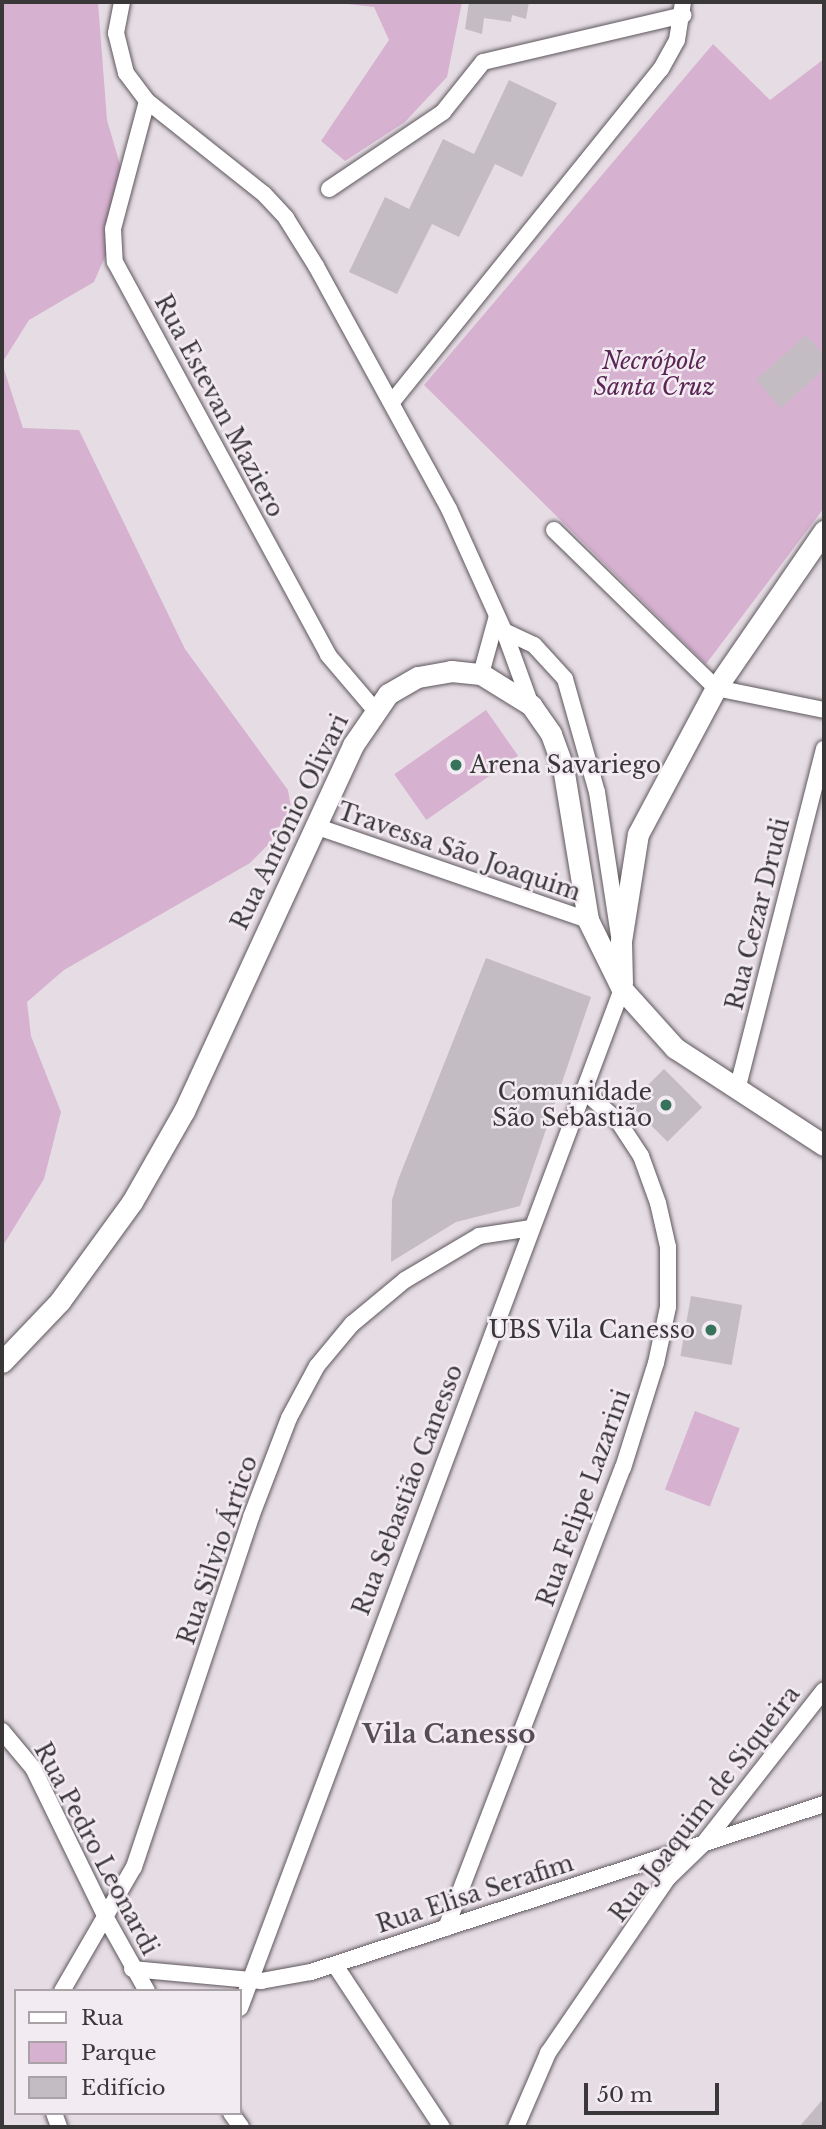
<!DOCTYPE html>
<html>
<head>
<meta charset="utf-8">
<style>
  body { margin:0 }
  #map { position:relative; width:826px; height:2129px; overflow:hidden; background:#e6dde4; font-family:"Libre Baskerville",serif }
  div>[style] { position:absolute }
  .green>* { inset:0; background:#d7b1d0; transform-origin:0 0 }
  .building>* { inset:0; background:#c4bcc3; transform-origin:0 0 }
  .roads { filter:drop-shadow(0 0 2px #5e575d) drop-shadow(0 0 2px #5e575d) }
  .minor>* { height:16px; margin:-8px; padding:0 8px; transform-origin:8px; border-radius:8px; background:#fff }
  .tertiary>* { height:21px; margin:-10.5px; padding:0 10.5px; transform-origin:10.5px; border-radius:10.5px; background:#fff }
  .dots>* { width:19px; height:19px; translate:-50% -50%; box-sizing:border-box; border:4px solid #f3ebf2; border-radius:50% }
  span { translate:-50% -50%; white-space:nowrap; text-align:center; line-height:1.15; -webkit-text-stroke:5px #f3ebf2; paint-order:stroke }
  .park-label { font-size:23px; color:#5b2555; font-style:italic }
  .street-label { font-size:23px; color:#3a3739 }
  .poi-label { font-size:23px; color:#3a3739 }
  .left { translate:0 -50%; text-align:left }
  .right { translate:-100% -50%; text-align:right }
  .quarter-label { font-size:26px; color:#544d53; font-weight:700 }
  .frame { position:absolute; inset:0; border:4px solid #3a3739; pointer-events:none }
  .legend { position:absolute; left:14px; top:1989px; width:228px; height:126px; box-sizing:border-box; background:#f3ebf2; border:2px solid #a9a3a8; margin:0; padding:9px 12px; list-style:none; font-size:21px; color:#3a3739 }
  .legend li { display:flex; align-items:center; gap:14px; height:35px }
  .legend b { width:35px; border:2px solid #a9a3a8 }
  .scale { position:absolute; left:584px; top:2083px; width:135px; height:32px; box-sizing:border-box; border:4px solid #3a3739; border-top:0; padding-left:9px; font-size:21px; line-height:24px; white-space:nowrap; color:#3a3739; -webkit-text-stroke:5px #f3ebf2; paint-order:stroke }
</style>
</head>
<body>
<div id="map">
  <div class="green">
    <div style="clip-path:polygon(2px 2px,98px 2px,107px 120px,121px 168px,123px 215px,94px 282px,29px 320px,2px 363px)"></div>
    <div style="clip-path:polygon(330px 2px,462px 2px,447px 77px,405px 122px,345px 161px,321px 141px,389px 40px,374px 7px)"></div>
    <div style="clip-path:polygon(713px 44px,770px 100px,824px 59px,824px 508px,706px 664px,424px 385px)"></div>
    <div style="clip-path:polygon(2px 363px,23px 428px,79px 430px,185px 649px,288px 790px,293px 819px,250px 863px,64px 970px,27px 1002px,31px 1036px,61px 1112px,44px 1179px,2px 1247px)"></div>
    <div style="left:486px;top:710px;width:56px;height:112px;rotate:55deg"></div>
    <div style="left:695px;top:1411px;width:48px;height:84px;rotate:21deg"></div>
  </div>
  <div class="building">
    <div style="clip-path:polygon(469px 2px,529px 2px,526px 19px,512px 15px,511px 22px,484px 18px,482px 34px,465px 29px)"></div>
    <div style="clip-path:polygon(509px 80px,557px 103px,522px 177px,495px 164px,459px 237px,432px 224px,397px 294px,349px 272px,385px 197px,409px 209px,443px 139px,474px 154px)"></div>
    <div style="clip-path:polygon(806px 335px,824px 355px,824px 369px,781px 408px,756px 380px)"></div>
    <div style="clip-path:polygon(486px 958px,591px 997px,520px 1206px,456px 1222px,391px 1262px,392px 1200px,398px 1180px)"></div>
    <div style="left:664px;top:1069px;width:54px;height:49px;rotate:45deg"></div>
    <div style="left:691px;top:1296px;width:52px;height:61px;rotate:10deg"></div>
    <div style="clip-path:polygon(824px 2098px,824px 2127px,799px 2127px)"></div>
  </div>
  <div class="roads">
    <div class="minor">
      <div style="left:122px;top:2px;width:32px;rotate:101deg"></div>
      <div style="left:116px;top:33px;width:41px;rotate:76deg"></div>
      <div style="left:126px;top:73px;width:35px;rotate:53deg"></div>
      <div style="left:147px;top:101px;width:149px;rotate:38.5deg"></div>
      <div style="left:264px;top:194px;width:33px;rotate:47deg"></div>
      <div style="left:286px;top:218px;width:57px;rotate:58deg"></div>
      <div style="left:316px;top:266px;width:277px;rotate:61.3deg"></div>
      <div style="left:449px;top:509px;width:134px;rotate:65.7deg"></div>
      <div style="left:504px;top:631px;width:79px;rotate:70deg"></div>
      <div style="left:147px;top:101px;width:132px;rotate:104.9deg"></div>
      <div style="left:113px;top:229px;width:33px;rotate:87deg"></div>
      <div style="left:115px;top:262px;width:447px;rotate:61.5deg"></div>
      <div style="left:328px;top:655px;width:71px;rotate:49.6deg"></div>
      <div style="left:329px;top:189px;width:138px;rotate:-34deg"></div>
      <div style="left:443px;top:112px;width:64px;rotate:-51.3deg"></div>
      <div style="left:483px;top:62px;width:206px;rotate:-13.2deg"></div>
      <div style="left:392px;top:402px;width:428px;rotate:-51.1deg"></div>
      <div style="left:661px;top:69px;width:33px;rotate:-61deg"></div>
      <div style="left:677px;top:40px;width:38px;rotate:-81deg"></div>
      <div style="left:554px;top:530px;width:226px;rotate:44.3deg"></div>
      <div style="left:716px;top:688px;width:110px;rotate:11.5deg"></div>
      <div style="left:504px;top:631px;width:33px;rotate:25deg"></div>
      <div style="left:534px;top:645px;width:46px;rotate:47.6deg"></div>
      <div style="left:565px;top:679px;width:117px;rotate:74.2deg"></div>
      <div style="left:597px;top:792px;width:145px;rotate:81.3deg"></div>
      <div style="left:481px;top:674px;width:60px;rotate:-74.6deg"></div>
      <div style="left:315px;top:826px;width:289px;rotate:19deg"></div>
      <div style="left:737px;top:1090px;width:352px;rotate:-75.7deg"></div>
      <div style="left:2px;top:1731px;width:48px;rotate:50deg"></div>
      <div style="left:33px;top:1768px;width:167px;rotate:64deg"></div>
      <div style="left:106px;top:1918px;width:84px;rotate:60.7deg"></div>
      <div style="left:446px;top:1928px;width:493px;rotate:-69deg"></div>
      <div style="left:623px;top:1468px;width:110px;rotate:-72.6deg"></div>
      <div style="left:656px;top:1363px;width:57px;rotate:-77.9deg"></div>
      <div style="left:668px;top:1307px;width:60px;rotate:-90deg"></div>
      <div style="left:668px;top:1247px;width:45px;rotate:-102.8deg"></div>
      <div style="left:658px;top:1203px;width:50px;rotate:-109.9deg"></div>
      <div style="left:641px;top:1156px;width:42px;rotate:-123.3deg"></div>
      <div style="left:618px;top:1121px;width:45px;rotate:-138.6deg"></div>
      <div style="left:335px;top:1965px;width:194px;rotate:56.6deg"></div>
      <div style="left:132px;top:1969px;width:130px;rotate:5.3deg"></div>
      <div style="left:261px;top:1981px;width:51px;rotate:-10.2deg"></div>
      <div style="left:311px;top:1972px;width:540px;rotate:-18.13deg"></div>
      <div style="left:62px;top:1991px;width:143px;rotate:-59.9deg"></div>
      <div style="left:134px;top:1867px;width:369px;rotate:-71.5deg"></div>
      <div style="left:251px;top:1517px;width:106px;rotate:-69deg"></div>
      <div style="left:289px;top:1418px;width:59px;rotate:-61.7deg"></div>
      <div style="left:317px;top:1366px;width:55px;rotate:-50.2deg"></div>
      <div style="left:352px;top:1324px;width:69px;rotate:-39.7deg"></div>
      <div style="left:405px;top:1280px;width:86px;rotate:-30.7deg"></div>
      <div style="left:479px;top:1236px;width:53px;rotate:-8.7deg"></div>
      <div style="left:240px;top:2008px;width:1088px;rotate:-69.45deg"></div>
      <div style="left:54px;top:2113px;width:15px;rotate:70deg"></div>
      <div style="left:231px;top:2113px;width:17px;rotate:54deg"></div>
      <div style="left:516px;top:2127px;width:81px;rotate:-66.6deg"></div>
      <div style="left:548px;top:2053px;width:212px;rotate:-55.6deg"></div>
      <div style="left:668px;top:1878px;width:50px;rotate:-44.2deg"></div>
      <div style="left:704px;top:1843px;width:194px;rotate:-51.9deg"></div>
    </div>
    <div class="tertiary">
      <div style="left:622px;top:983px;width:42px;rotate:-91.4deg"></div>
      <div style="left:621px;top:941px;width:108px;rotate:-81deg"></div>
      <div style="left:638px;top:834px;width:166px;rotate:-61.9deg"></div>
      <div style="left:716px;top:688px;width:191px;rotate:-55.5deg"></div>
      <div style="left:2px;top:1362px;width:84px;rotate:-46.4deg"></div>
      <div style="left:60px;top:1301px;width:122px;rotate:-54deg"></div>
      <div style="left:132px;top:1202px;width:105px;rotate:-60.3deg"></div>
      <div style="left:184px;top:1111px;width:403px;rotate:-65.2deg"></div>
      <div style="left:353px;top:745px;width:62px;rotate:-55.5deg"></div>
      <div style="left:388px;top:694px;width:34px;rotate:-30deg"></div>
      <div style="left:418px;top:677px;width:34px;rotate:-10deg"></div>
      <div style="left:451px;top:671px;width:30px;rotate:6deg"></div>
      <div style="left:481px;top:674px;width:59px;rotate:31.8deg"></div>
      <div style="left:531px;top:705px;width:35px;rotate:55deg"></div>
      <div style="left:551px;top:734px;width:35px;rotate:70deg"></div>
      <div style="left:563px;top:767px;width:155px;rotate:80.7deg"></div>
      <div style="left:588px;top:920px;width:77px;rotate:63.8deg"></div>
      <div style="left:622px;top:989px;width:79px;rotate:48.1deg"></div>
      <div style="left:675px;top:1048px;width:178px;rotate:33.1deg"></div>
    </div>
  </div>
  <div class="dots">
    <div style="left:456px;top:765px;background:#37725c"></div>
    <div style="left:666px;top:1105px;background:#37725c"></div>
    <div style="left:711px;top:1330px;background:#37725c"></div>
  </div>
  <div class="park-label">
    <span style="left:654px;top:374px">Necrópole<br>Santa Cruz</span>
  </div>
  <div class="street-label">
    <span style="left:219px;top:406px;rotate:62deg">Rua Estevan Maziero</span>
    <span style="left:290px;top:822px;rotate:-64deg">Rua Antônio Olivari</span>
    <span style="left:459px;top:852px;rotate:19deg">Travessa São Joaquim</span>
    <span style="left:758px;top:914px;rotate:-76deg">Rua Cezar Drudi</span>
    <span style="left:408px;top:1490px;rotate:-69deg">Rua Sebastião Canesso</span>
    <span style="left:584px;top:1498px;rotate:-70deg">Rua Felipe Lazarini</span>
    <span style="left:218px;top:1550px;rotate:-71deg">Rua Silvio Ártico</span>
    <span style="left:705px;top:1804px;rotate:-52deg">Rua Joaquim de Siqueira</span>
    <span style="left:96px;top:1849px;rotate:62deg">Rua Pedro Leonardi</span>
    <span style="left:475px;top:1894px;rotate:-18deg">Rua Elisa Serafim</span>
  </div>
  <div class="poi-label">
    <span class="left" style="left:470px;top:765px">Arena Savariego</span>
    <span class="right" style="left:652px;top:1105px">Comunidade<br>São Sebastião</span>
    <span class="right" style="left:695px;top:1330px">UBS Vila Canesso</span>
  </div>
  <div class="quarter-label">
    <span style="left:449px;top:1735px">Vila Canesso</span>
  </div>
  <div class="frame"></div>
  <ul class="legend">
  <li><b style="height:9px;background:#fff"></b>Rua</li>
  <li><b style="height:19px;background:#d7b1d0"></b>Parque</li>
  <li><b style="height:19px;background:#c4bcc3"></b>Edifício</li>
  </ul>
  <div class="scale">50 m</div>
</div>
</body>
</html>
